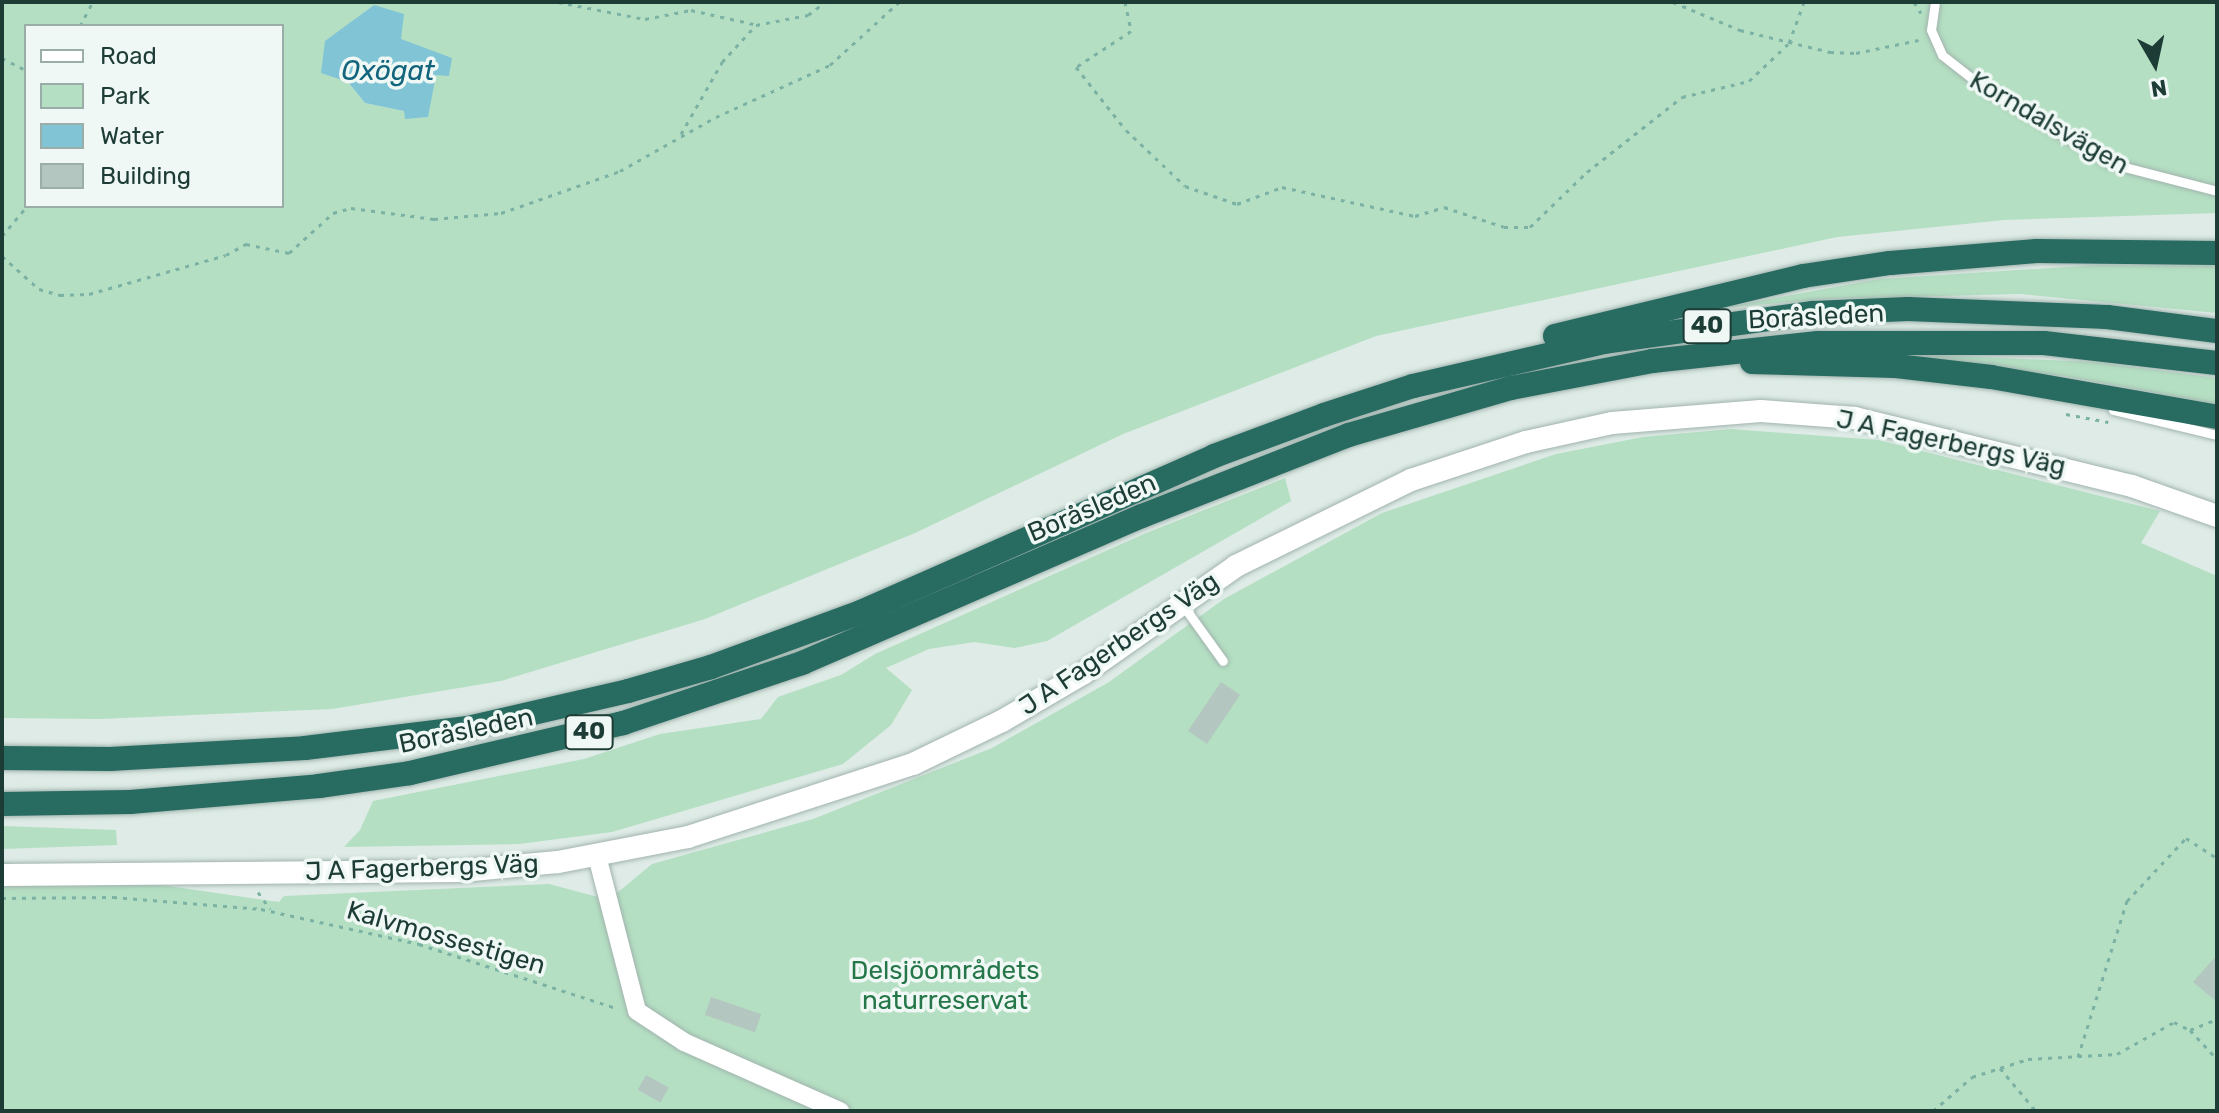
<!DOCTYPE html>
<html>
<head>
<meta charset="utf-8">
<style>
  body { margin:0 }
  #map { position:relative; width:2219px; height:1113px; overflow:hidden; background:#deebe6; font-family:Rubik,sans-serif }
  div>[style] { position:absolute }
  .green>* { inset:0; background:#b4dfc2 }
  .water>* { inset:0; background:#80c4d6 }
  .building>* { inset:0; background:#b3c6bf; transform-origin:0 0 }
  .path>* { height:3px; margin-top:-1.5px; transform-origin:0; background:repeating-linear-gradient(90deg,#7bb2a4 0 4px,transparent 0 10px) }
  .roads { filter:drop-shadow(0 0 2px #a1b3ae) drop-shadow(0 0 2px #a1b3ae) }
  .service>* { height:9px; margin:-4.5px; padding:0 4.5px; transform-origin:4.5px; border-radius:4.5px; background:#fff }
  .minor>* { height:18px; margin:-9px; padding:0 9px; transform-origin:9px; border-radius:9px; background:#fff }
  .tertiary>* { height:22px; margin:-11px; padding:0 11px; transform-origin:11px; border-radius:11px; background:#fff }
  .motorway>* { height:24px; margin:-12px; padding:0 12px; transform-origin:12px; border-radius:12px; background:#276b61 }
  span { translate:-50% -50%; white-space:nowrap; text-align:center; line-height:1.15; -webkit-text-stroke:7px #eff8f4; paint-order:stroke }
  .shield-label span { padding:2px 6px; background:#eff8f4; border:2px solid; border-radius:6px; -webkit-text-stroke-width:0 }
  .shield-label { font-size:24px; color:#1e3c36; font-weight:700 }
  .street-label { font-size:26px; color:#1e3c36 }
  .park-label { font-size:26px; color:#257749 }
  .water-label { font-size:28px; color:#13657d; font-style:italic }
  .frame { position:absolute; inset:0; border:4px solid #1e3c36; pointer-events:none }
  .legend { position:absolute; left:24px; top:24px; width:260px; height:184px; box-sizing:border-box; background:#eff8f4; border:2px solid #9bada8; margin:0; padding:10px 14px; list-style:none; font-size:24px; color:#1e3c36 }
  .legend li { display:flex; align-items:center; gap:16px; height:40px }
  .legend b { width:40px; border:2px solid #9bada8 }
  .north { position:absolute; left:2115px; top:24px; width:80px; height:80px; -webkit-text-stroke:6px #eff8f4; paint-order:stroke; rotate:171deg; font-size:22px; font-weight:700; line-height:32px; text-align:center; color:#1e3c36 }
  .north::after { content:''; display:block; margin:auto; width:28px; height:36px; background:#1e3c36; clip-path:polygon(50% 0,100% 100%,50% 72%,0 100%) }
</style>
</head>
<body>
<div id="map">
  <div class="green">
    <div style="clip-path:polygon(evenodd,2px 2px,2217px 2px,2217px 213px,2004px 220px,1837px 237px,1376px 336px,1123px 434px,915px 533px,705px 619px,501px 681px,332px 709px,99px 719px,2px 718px,2px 2px,374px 5px,401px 39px,404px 111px,365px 103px,348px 82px,354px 20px,374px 5px,2px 2px,26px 26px,282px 26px,282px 206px,26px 206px,26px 26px)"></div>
    <div style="clip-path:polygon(2096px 265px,2217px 266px,2217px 313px,2020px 294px,1826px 299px,1721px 308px,1879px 279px)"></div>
    <div style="clip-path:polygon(1909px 354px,2094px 362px,2217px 378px,2217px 404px,2064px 376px,1910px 360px)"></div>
    <div style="clip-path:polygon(1731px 429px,1878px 440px,2160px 511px,2141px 543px,2217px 576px,2217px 1111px,2px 1111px,2px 862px,279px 902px,284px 896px,549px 884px,594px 896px,617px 893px,652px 864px,813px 819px,992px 748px,1109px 682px,1224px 599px,1382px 513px,1556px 454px,1643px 437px)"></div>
    <div style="clip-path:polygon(1285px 478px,1291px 501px,1047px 641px,1015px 648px,974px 642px,929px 649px,886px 668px,912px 690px,891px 725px,843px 764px,612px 832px,519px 844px,344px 847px,360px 830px,373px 801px,584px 759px,660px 734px,761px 719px,778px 697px,841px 675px,875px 654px,1144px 534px)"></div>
    <div style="clip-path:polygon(2px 826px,116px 830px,117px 845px,2px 849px)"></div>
  </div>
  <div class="water">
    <div style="clip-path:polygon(374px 5px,404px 14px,401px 39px,452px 58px,449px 76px,436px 75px,428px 117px,405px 119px,404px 111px,365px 103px,348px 82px,321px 73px,325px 41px)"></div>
  </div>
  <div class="building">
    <div style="left:1221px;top:682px;width:23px;height:59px;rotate:34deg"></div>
    <div style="clip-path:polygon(2217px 955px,2217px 1002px,2193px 982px)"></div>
    <div style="left:711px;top:997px;width:53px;height:19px;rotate:19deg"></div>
    <div style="left:646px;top:1075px;width:26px;height:17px;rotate:29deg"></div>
  </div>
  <div class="path">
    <div style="left:558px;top:2px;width:89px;rotate:11.1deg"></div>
    <div style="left:645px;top:19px;width:47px;rotate:-11.1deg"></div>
    <div style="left:691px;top:10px;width:64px;rotate:12.7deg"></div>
    <div style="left:1125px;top:2px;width:30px;rotate:78deg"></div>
    <div style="left:1131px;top:31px;width:66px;rotate:146.8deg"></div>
    <div style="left:1076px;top:67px;width:80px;rotate:51.6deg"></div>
    <div style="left:1126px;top:130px;width:81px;rotate:43.5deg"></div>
    <div style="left:1185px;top:186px;width:55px;rotate:19.1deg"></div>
    <div style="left:1237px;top:204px;width:48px;rotate:-20.7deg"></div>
    <div style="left:1282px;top:187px;width:136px;rotate:12.3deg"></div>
    <div style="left:1415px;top:216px;width:30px;rotate:-17deg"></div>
    <div style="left:1444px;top:207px;width:63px;rotate:18.4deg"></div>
    <div style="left:1504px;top:227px;width:26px"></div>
    <div style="left:1530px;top:227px;width:79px;rotate:-44deg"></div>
    <div style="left:1587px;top:172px;width:121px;rotate:-38.3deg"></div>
    <div style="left:1682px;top:97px;width:69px;rotate:-13.4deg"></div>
    <div style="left:1749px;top:81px;width:55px;rotate:-43.5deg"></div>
    <div style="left:1789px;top:43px;width:44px;rotate:-69.9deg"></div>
    <div style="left:1607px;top:2px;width:29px"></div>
    <div style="left:1673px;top:2px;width:73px;rotate:22.7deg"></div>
    <div style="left:1740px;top:30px;width:93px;rotate:13.7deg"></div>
    <div style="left:1830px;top:52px;width:26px;rotate:2deg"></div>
    <div style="left:1856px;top:53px;width:64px;rotate:-11.7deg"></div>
    <div style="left:1914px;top:2px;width:13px;rotate:58deg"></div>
    <div style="left:80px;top:26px;width:27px;rotate:-62deg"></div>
    <div style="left:2px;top:58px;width:27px;rotate:27deg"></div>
    <div style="left:681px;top:134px;width:83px;rotate:-60.3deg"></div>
    <div style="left:722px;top:62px;width:50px;rotate:-47.4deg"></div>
    <div style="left:756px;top:25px;width:53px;rotate:-10.9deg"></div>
    <div style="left:808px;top:15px;width:21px;rotate:-37deg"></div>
    <div style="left:2px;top:236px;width:39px;rotate:-50deg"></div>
    <div style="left:2px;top:256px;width:50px;rotate:41.7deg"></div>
    <div style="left:39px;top:289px;width:22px;rotate:16deg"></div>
    <div style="left:60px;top:295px;width:29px;rotate:-2deg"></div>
    <div style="left:89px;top:294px;width:142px;rotate:-15.9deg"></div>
    <div style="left:226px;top:255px;width:23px;rotate:-29deg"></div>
    <div style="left:246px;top:244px;width:44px;rotate:11.8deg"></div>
    <div style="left:289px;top:253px;width:59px;rotate:-42.3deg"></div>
    <div style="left:333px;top:213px;width:19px;rotate:-16deg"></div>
    <div style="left:351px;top:208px;width:84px;rotate:7.5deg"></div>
    <div style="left:434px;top:219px;width:67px;rotate:-5.1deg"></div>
    <div style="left:501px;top:213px;width:126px;rotate:-19.4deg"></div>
    <div style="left:620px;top:171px;width:110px;rotate:-29.4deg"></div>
    <div style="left:716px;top:117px;width:125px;rotate:-24.5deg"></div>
    <div style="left:830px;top:65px;width:93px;rotate:-42.4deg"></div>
    <div style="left:2066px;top:414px;width:43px;rotate:10.8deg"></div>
    <div style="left:258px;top:892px;width:21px;rotate:55deg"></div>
    <div style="left:2px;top:898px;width:111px;rotate:-0.5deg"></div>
    <div style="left:113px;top:897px;width:148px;rotate:4.6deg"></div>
    <div style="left:261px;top:909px;width:162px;rotate:12.5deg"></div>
    <div style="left:419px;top:944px;width:210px;rotate:18deg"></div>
    <div style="left:2190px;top:1030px;width:40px;rotate:47deg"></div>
    <div style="left:2078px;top:1057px;width:164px;rotate:-72.6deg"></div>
    <div style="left:2127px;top:901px;width:86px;rotate:-46.9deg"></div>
    <div style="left:2186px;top:838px;width:37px;rotate:33deg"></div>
    <div style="left:2000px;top:1068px;width:56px;rotate:50.1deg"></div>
    <div style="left:1933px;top:1111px;width:52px;rotate:-41.1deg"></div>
    <div style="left:1972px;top:1077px;width:59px;rotate:-17.8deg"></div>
    <div style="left:2028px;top:1059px;width:89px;rotate:-3.2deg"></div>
    <div style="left:2117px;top:1054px;width:65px;rotate:-29.3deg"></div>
    <div style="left:2174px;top:1022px;width:18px;rotate:27deg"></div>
    <div style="left:2190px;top:1030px;width:29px;rotate:-22deg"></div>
  </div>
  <div class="roads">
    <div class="service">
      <div style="left:1935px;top:2px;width:28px;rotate:98deg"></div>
      <div style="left:1931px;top:30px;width:27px;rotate:66deg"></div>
      <div style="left:1942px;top:55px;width:58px;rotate:38deg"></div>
      <div style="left:1988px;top:91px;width:141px;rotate:30.8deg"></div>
      <div style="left:2109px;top:163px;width:112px;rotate:14.5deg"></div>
      <div style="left:2113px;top:410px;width:107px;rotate:13.5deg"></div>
      <div style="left:1182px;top:604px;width:70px;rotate:54.3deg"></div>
    </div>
    <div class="minor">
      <div style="left:597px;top:856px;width:160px;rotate:75.5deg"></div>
      <div style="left:637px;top:1011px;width:56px;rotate:33.4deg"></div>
      <div style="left:684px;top:1042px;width:171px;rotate:23.9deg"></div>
    </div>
    <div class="tertiary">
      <div style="left:2px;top:875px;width:460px;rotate:-0.5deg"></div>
      <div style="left:462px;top:871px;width:96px;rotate:-5.4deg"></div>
      <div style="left:558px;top:862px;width:132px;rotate:-10.9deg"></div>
      <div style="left:688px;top:837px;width:237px;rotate:-18deg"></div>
      <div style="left:913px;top:764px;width:99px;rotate:-25.8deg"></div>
      <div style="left:1002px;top:721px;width:95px;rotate:-30.3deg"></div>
      <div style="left:1084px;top:673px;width:186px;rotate:-35.1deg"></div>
      <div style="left:1236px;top:566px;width:195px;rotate:-26.2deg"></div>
      <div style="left:1411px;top:480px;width:121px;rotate:-18.3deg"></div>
      <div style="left:1526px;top:442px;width:88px;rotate:-12.5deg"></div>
      <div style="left:1612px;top:423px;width:149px;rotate:-4.6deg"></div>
      <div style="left:1761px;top:411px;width:94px;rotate:4.3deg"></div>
      <div style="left:1855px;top:418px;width:285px;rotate:13.8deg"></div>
      <div style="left:2132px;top:486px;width:90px;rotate:19.4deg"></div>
    </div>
    <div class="motorway">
      <div style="left:1555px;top:336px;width:255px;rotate:-13.6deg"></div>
      <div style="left:1803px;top:276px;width:88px;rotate:-8.5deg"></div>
      <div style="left:1890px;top:263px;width:147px;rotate:-4.7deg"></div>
      <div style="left:2037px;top:251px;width:180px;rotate:0.6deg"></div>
      <div style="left:1752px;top:362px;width:144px;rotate:1.6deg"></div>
      <div style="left:1896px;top:366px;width:96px;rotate:6.6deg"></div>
      <div style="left:1991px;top:377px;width:230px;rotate:10deg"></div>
      <div style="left:2px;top:758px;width:108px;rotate:0.5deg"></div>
      <div style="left:110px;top:759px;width:195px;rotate:-3.2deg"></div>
      <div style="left:305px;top:748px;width:164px;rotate:-7deg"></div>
      <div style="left:468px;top:728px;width:164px;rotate:-13deg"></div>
      <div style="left:628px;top:691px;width:86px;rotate:-16.1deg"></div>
      <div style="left:711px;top:667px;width:160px;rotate:-20.1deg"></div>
      <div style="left:861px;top:612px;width:386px;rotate:-23.8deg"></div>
      <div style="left:1214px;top:456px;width:117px;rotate:-20.4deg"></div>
      <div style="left:1324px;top:415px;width:94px;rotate:-18deg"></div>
      <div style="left:1413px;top:386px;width:195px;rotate:-13deg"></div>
      <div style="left:1603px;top:342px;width:212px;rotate:-7.9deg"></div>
      <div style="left:1813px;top:313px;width:95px;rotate:-2.4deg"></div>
      <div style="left:1908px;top:309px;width:199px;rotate:2.3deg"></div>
      <div style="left:2107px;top:317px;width:111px;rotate:7.3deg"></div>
      <div style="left:2px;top:804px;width:128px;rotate:-0.9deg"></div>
      <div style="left:130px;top:802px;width:190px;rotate:-4.8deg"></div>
      <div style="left:319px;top:786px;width:92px;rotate:-8.1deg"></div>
      <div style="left:410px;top:773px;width:219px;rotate:-13.2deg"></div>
      <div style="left:623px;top:723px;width:189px;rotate:-18.5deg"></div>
      <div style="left:802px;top:663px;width:370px;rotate:-23.4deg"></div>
      <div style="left:1142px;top:516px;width:222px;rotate:-21.4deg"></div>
      <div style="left:1349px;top:435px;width:169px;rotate:-16.2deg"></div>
      <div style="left:1511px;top:388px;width:144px;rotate:-10.8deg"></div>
      <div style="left:1652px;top:361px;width:167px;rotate:-6.2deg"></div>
      <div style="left:1818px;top:343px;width:226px"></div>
      <div style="left:2044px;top:343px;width:174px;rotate:6.6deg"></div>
    </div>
  </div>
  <div class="shield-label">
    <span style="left:1707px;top:326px">40</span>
    <span style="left:589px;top:732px">40</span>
  </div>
  <div class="street-label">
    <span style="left:2049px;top:123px;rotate:30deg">Korndalsvägen</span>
    <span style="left:1816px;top:317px;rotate:-3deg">Boråsleden</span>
    <span style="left:1951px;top:443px;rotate:12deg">J A Fagerbergs Väg</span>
    <span style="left:1092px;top:508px;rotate:-23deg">Boråsleden</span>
    <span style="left:1119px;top:644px;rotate:-34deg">J A Fagerbergs Väg</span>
    <span style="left:466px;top:731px;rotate:-12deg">Boråsleden</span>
    <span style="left:422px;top:868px;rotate:-2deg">J A Fagerbergs Väg</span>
    <span style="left:446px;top:938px;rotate:16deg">Kalvmossestigen</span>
  </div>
  <div class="park-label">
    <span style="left:945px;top:986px">Delsjöområdets<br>naturreservat</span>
  </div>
  <div class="water-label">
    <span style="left:388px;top:71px">Oxögat</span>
  </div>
  <div class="frame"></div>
  <ul class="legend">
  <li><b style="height:10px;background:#fff"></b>Road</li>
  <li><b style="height:22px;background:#b4dfc2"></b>Park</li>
  <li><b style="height:22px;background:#80c4d6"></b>Water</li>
  <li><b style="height:22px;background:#b3c6bf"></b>Building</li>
  </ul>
  <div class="north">N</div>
</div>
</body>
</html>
